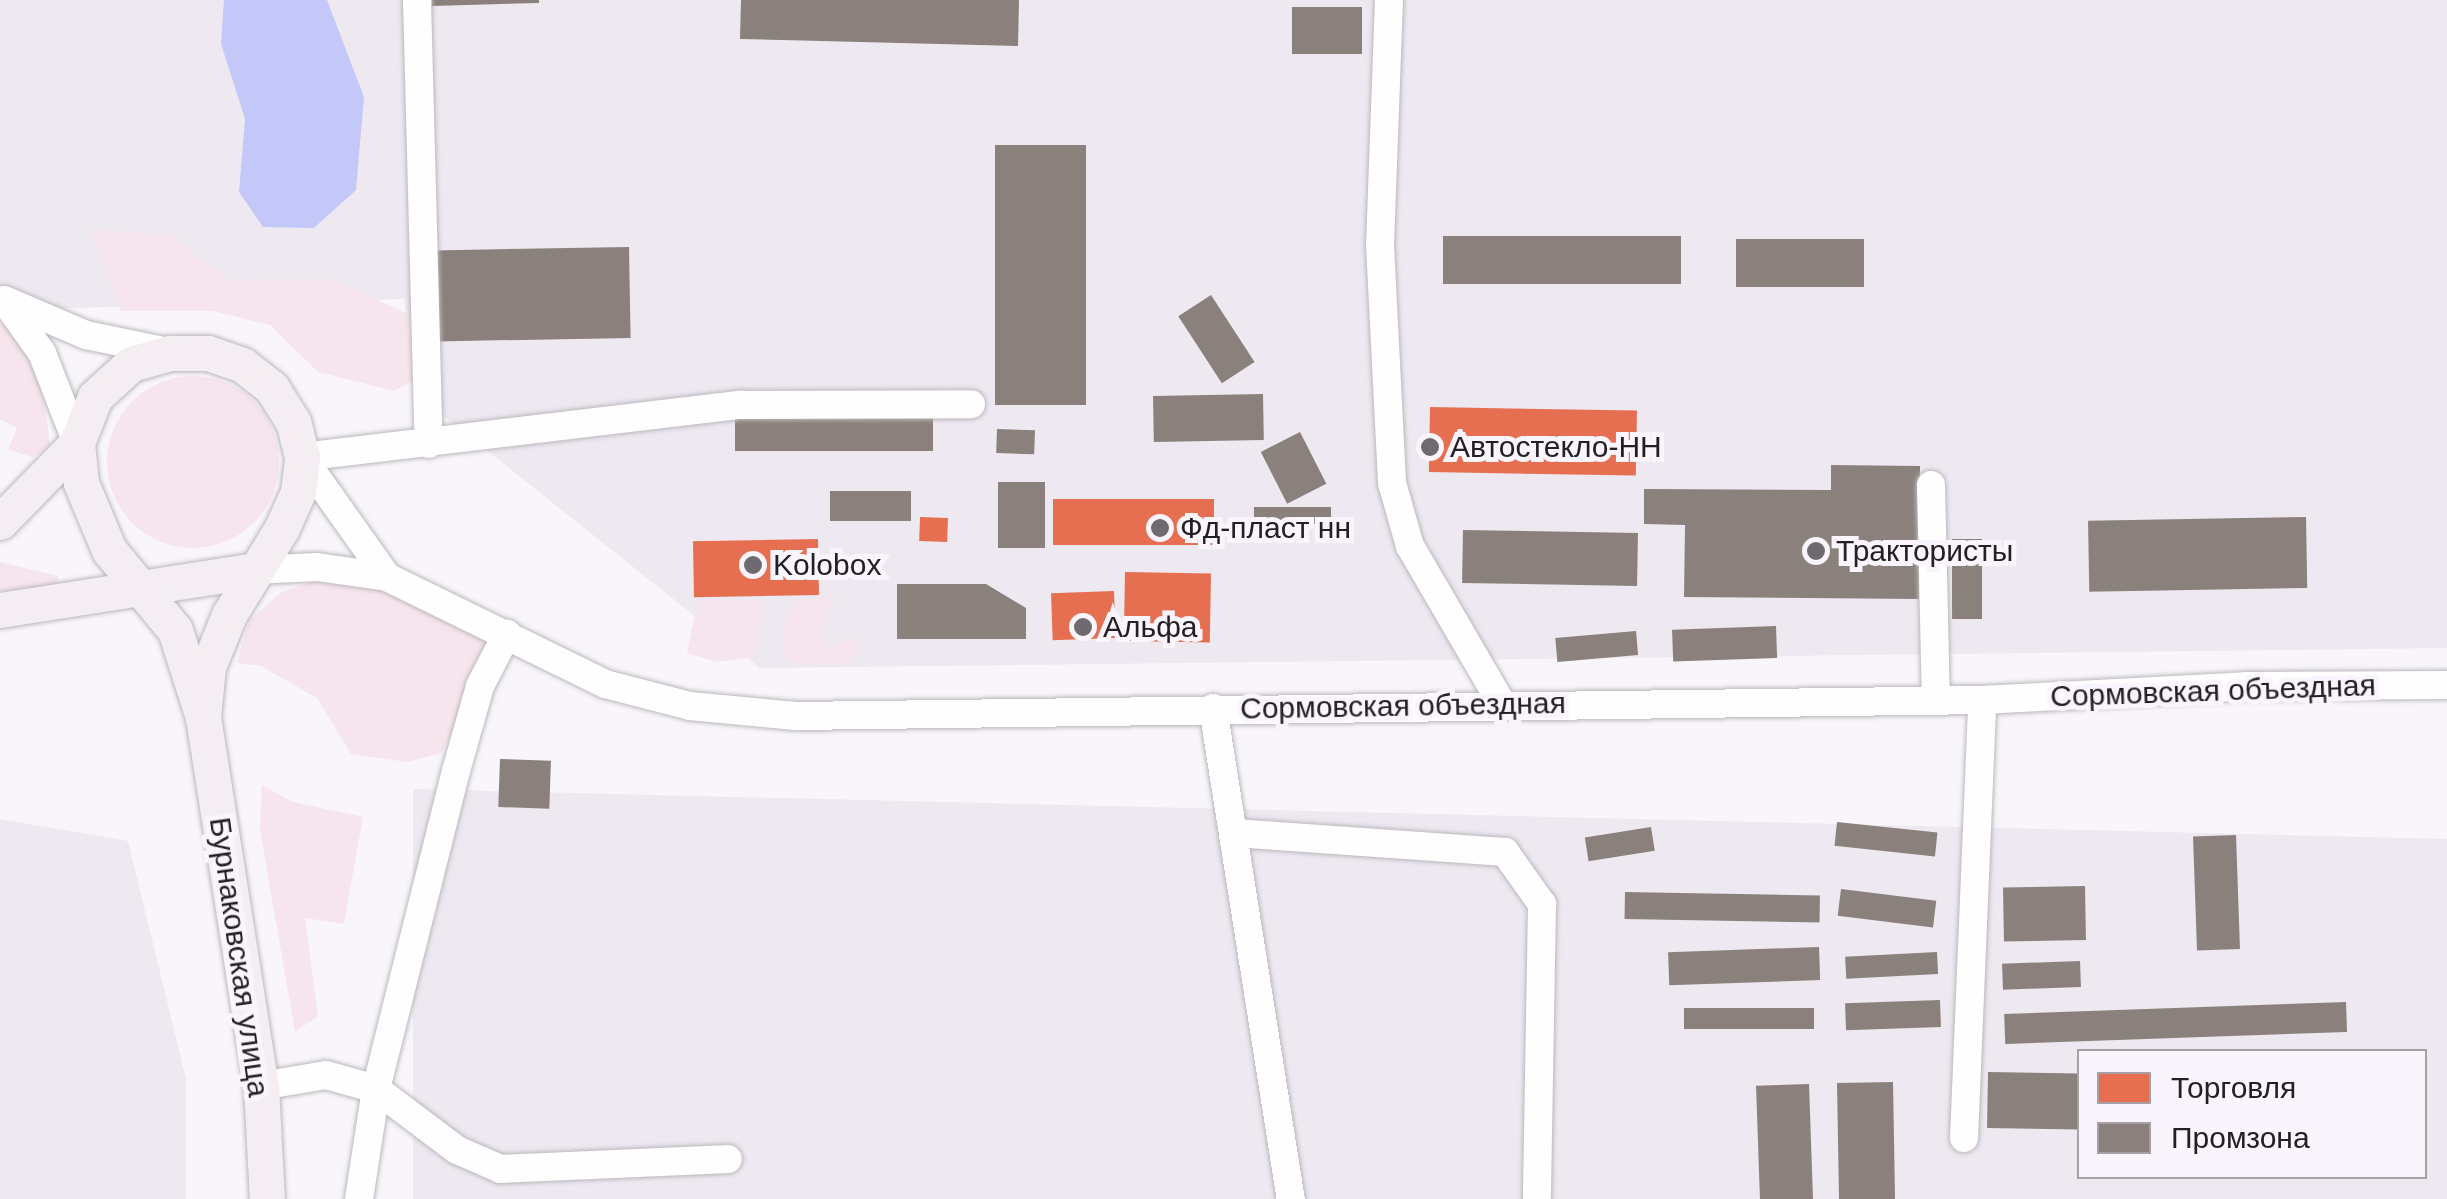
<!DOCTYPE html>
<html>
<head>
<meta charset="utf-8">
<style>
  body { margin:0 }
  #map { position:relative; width:2447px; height:1199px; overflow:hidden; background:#f9f6fb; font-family:Arial,sans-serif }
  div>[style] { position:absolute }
  .built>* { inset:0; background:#eee8f1 }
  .green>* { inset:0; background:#f7e5ed }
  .round { border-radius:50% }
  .water>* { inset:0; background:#c4c8f9 }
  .shops>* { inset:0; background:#e76f51; transform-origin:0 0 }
  .industry>* { inset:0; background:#8a817c; transform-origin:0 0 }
  .roads { filter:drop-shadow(0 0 2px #bbb8bc) drop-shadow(0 0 2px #bbb8bc) }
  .minor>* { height:28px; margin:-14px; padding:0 14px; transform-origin:14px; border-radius:14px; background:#fefefe }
  .major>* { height:35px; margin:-17.5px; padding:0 17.5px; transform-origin:17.5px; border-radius:17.5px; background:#f4eef2 }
  .dots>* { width:28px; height:28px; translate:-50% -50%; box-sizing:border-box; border:5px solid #faf5fc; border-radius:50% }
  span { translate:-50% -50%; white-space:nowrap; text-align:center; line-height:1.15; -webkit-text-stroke:10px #faf5fc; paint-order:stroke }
  .poi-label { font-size:30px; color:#222023 }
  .left { translate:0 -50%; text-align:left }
  .street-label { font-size:30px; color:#222023 }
  .legend { position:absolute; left:2077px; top:1049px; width:350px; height:130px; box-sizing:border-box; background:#faf5fc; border:2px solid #a4a0a5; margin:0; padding:12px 18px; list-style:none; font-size:30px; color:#222023 }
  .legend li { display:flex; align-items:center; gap:20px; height:50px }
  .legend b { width:50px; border:2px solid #a4a0a5 }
</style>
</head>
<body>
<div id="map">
  <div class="built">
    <div style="clip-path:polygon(0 0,2447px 0,2447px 648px,760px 668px,416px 394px,404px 299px,0 310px)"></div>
    <div style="clip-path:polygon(evenodd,413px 789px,2447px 839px,2447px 1199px,413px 1199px,413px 789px,2080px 1052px,2424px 1052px,2424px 1176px,2080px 1176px,2080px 1052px)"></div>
    <div style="clip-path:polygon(0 819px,128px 841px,186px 1079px,186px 1199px,0 1199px)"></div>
  </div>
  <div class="green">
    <div style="clip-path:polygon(91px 230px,172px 235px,227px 280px,332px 279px,436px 327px,430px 372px,394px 391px,318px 372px,270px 325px,213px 311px,121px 311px)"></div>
    <div style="clip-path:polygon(0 324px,17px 330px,40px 369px,50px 445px,33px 457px,8px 450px,17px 428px,0 419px)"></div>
    <div class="round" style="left:107px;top:376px;width:172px;height:172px"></div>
    <div style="clip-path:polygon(0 562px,58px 576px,58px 586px,0 591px)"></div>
    <div style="clip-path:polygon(328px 577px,386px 586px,487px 632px,483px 666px,442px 753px,407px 762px,351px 754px,317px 698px,261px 666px,237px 663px,249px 621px,281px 592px)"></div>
    <div style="clip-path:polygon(836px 597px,817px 633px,830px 647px,849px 637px,863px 642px,848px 663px,794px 663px,783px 653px,783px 626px,795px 600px)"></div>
    <div style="clip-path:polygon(698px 600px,764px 601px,753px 657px,716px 662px,687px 653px)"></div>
    <div style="clip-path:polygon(262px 785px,293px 802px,363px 817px,344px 924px,305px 918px,318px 1016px,295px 1032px,260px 830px)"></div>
  </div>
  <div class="water">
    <div style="clip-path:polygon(224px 0,327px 0,364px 97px,356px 190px,314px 228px,263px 227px,239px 192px,245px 119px,221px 44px)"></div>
  </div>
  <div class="shops">
    <div style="left:1430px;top:407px;width:207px;height:65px;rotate:1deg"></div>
    <div style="left:1214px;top:499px;width:46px;height:161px;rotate:90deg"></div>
    <div style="left:920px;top:517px;width:28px;height:24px;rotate:2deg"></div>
    <div style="left:818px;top:539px;width:56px;height:125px;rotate:89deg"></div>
    <div style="left:1125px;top:572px;width:86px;height:69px;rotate:1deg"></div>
    <div style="left:1114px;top:591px;width:47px;height:63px;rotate:88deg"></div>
  </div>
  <div class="industry">
    <div style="clip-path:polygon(432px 0,539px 0,539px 3px,432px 6px)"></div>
    <div style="clip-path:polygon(741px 0,1019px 0,1018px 46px,740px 39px)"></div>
    <div style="left:1292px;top:7px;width:70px;height:47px"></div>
    <div style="left:995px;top:145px;width:91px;height:260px"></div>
    <div style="left:1681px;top:236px;width:48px;height:238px;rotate:90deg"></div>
    <div style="left:1736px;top:239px;width:128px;height:48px"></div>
    <div style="left:629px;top:247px;width:91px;height:196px;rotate:89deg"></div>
    <div style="left:1211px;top:295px;width:80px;height:39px;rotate:57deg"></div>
    <div style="left:1263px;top:394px;width:46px;height:110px;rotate:89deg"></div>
    <div style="left:735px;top:405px;width:198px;height:46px"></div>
    <div style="left:997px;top:429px;width:38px;height:24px;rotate:2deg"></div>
    <div style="left:1300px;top:432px;width:58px;height:44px;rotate:63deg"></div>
    <div style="clip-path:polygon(1831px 465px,1920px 466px,1919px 599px,1684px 597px,1685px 525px,1644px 524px,1644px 489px,1831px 490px)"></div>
    <div style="left:998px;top:482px;width:47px;height:66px"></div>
    <div style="left:830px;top:491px;width:81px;height:30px"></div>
    <div style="left:1254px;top:507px;width:77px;height:17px"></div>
    <div style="left:2306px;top:517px;width:71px;height:218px;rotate:89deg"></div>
    <div style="left:1463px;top:530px;width:175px;height:53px;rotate:1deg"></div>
    <div style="left:1952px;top:539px;width:30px;height:80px"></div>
    <div style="clip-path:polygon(897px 584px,986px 584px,1026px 608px,1026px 639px,897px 639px)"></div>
    <div style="left:1776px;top:626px;width:32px;height:104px;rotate:88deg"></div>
    <div style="left:1636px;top:631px;width:24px;height:81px;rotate:85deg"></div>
    <div style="left:500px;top:759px;width:51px;height:48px;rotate:2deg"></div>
    <div style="left:1837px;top:822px;width:101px;height:24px;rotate:6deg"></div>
    <div style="left:1651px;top:827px;width:24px;height:67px;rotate:81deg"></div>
    <div style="left:2236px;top:835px;width:114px;height:43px;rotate:88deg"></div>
    <div style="left:2085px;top:886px;width:54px;height:82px;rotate:89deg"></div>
    <div style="left:1841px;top:889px;width:96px;height:27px;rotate:7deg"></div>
    <div style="left:1625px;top:892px;width:195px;height:27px;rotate:1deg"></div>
    <div style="left:1819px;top:947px;width:33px;height:151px;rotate:88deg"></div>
    <div style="left:1937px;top:952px;width:22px;height:92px;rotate:87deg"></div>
    <div style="left:2080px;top:961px;width:26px;height:78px;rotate:88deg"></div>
    <div style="left:1940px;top:1000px;width:27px;height:95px;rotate:88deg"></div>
    <div style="left:2346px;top:1002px;width:30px;height:342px;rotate:88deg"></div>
    <div style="left:1814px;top:1008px;width:21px;height:130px;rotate:90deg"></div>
    <div style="left:1988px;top:1072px;width:92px;height:56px;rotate:1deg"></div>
    <div style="left:1893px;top:1082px;width:117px;height:56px;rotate:89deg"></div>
    <div style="left:1809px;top:1084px;width:115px;height:53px;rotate:88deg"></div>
  </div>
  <div class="roads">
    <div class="minor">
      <div style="left:417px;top:0;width:444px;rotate:88.5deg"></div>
      <div style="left:1389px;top:0;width:245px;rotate:92.1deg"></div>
      <div style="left:1380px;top:245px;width:238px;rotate:87.1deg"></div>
      <div style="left:1392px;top:483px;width:66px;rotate:74.1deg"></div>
      <div style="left:1410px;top:546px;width:183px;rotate:59.8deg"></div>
      <div style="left:4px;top:300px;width:89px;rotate:23.1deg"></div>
      <div style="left:86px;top:335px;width:84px;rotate:11.7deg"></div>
      <div style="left:5px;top:301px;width:64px;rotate:54.6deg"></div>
      <div style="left:42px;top:353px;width:97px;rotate:68.7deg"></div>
      <div style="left:1931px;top:485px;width:214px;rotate:88.7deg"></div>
      <div style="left:254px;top:570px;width:63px;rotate:-2.7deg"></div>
      <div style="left:317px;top:567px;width:71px;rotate:8.1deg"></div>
      <div style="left:387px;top:577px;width:243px;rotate:26.1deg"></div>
      <div style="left:605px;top:684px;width:88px;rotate:14.5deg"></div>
      <div style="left:690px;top:706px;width:106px;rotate:5.4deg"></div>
      <div style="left:796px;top:716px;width:1186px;rotate:-0.77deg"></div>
      <div style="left:1982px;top:700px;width:264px;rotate:-3deg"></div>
      <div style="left:2246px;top:686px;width:201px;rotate:-0.3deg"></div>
      <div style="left:387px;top:577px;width:147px;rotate:-125.3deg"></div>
      <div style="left:302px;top:457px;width:442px;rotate:-6.8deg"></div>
      <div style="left:741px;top:405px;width:230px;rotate:-0.2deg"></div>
      <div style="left:1213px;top:708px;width:497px;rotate:81deg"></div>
      <div style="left:1234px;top:833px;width:272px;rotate:4deg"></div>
      <div style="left:1505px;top:852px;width:64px;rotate:54.6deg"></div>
      <div style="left:1542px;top:904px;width:295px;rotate:91deg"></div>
      <div style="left:261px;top:1086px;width:66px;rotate:-9.6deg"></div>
      <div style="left:326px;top:1075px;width:52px;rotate:15.6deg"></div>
      <div style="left:376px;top:1089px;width:101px;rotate:37deg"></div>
      <div style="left:457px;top:1150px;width:48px;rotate:23.4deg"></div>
      <div style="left:501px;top:1169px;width:227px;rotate:-2.5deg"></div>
      <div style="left:1964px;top:1138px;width:438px;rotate:-87.6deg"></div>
      <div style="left:359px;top:1199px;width:111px;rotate:-81.2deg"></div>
      <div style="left:376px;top:1089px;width:328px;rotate:-75.9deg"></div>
      <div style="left:456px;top:771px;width:88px;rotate:-74.2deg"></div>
      <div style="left:480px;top:686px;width:59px;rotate:-62.6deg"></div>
    </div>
    <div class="major">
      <div style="left:0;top:522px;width:110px;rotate:-45.7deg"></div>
      <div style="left:0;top:610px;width:257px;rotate:-8.9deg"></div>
      <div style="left:203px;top:717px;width:50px;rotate:-84.3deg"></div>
      <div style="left:208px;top:667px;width:56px;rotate:-68deg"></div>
      <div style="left:229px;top:615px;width:102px;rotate:-58.7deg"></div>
      <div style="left:282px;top:528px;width:39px;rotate:-66deg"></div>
      <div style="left:298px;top:492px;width:35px;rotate:-83deg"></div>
      <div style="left:302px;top:457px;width:36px;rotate:-104deg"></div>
      <div style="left:293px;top:422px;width:40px;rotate:-122deg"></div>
      <div style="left:272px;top:388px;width:37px;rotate:-142deg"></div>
      <div style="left:243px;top:365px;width:37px;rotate:-161deg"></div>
      <div style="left:208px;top:353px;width:38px;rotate:180deg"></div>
      <div style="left:170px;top:353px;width:41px;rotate:164.2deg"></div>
      <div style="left:131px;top:364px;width:49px;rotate:137.5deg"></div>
      <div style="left:95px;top:397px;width:49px;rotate:111.4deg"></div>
      <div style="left:77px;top:443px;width:40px;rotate:84.3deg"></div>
      <div style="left:81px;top:483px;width:73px;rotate:67.3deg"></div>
      <div style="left:109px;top:550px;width:104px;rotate:50.5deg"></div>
      <div style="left:175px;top:630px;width:91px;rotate:72.2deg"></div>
      <div style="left:203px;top:717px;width:374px;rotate:81.1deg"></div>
      <div style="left:261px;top:1086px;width:113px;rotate:87deg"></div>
    </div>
  </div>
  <div class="dots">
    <div style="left:1430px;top:447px;background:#6d6b6f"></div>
    <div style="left:1160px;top:528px;background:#6d6b6f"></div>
    <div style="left:1816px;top:551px;background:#6d6b6f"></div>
    <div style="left:753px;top:565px;background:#6d6b6f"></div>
    <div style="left:1083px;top:627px;background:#6d6b6f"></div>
  </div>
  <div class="poi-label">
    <span class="left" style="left:1450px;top:447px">Автостекло-НН</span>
    <span class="left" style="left:1180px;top:528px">Фд-пласт нн</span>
    <span class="left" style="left:1836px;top:551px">Трактористы</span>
    <span class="left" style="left:773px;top:565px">Kolobox</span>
    <span class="left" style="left:1103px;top:627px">Альфа</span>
  </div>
  <div class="street-label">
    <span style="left:2213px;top:691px;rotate:-2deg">Сормовская объездная</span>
    <span style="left:1403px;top:706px;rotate:-1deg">Сормовская объездная</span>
    <span style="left:239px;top:957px;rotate:82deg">Бурнаковская улица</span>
  </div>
  <ul class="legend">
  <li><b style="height:28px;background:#e76f51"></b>Торговля</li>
  <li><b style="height:28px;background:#8a817c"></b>Промзона</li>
  </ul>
</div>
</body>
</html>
